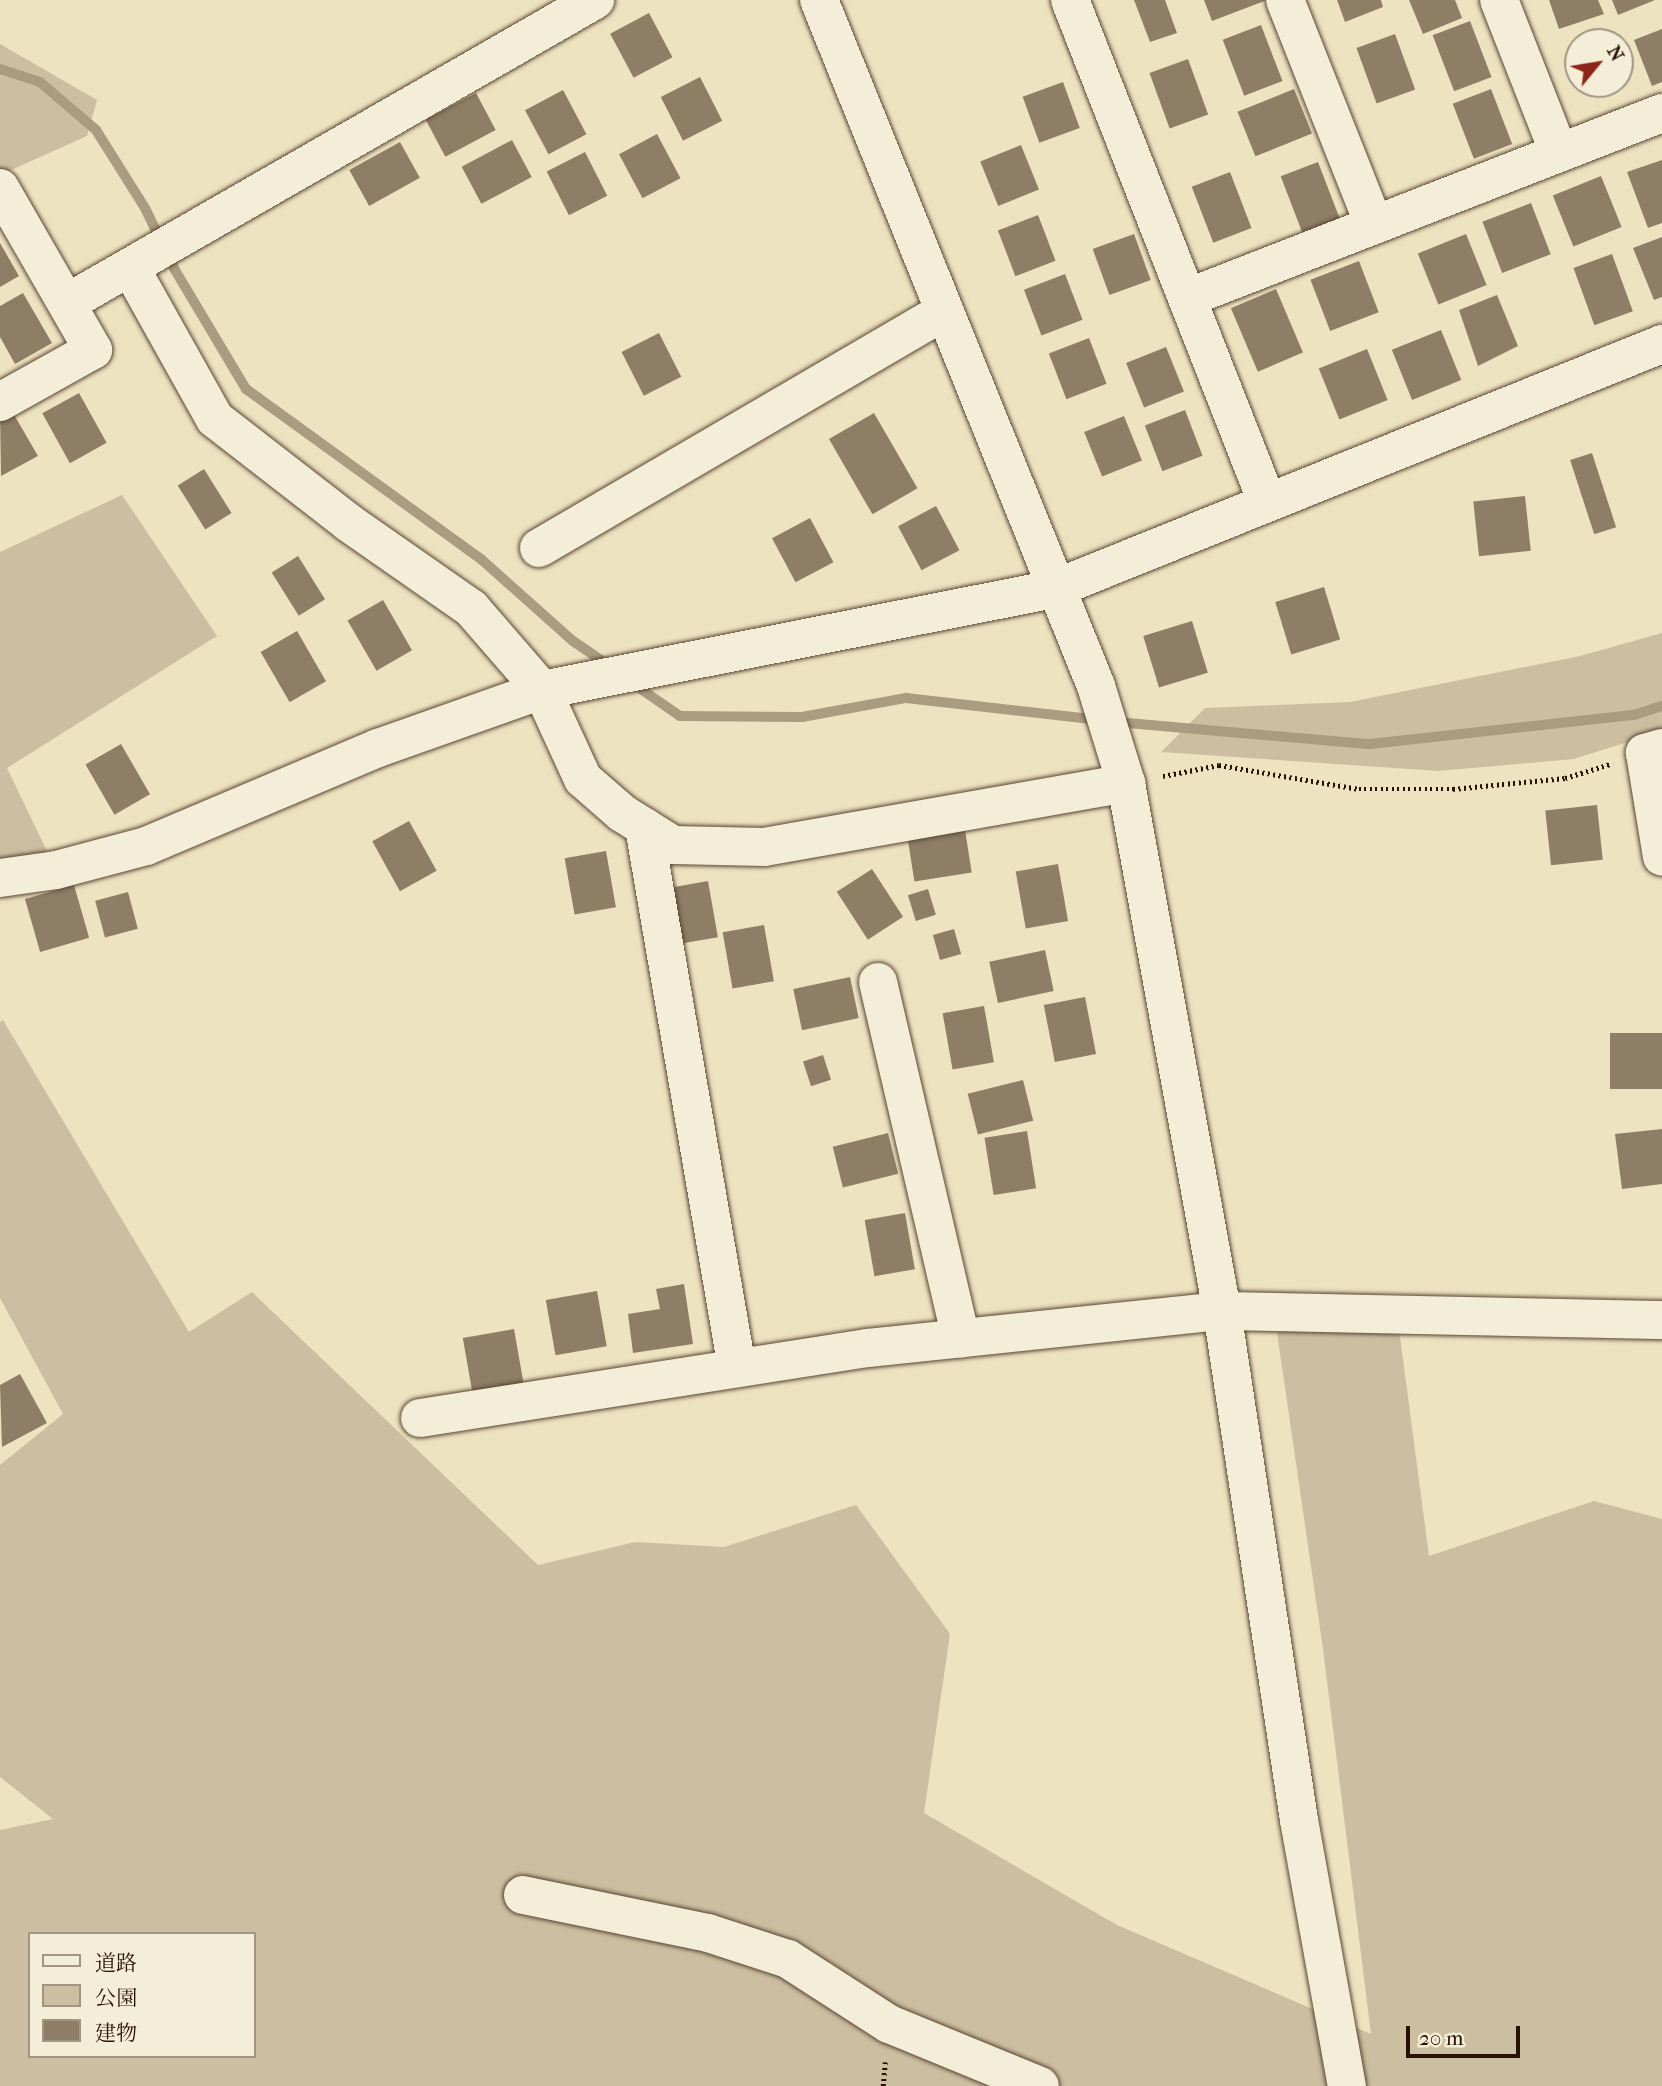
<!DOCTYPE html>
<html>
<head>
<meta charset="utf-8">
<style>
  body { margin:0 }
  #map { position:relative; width:1662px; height:2086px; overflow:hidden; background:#eee3c1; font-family:"IM FELL French Canon","Noto Serif JP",serif }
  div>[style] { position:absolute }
  .green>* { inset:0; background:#ccbfa1 }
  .stream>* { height:10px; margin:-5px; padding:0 5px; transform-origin:5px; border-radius:5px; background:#aa9c80 }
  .building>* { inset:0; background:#8e7e66; transform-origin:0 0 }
  .path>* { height:4.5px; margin-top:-2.25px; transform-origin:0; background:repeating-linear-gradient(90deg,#271103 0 2px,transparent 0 5.5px) }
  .roads { filter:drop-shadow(0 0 2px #594632) drop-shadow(0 0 2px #594632) }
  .minor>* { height:38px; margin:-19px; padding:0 19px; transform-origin:19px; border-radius:19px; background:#f4edd7 }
  .tertiary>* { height:38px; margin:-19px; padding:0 19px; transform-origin:19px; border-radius:19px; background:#f4edd7 }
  span { translate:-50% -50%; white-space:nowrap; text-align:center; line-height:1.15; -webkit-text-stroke:5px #f4edd7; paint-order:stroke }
  .legend { position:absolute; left:28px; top:1932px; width:228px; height:126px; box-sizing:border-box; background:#f4edd7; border:2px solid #a29582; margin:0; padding:9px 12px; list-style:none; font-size:21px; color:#271103 }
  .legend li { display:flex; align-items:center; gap:14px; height:35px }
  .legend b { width:35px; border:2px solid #a29582 }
  .north { position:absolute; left:1564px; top:28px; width:70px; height:70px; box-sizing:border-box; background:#f4edd7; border:2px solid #a29582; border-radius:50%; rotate:60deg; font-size:19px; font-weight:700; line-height:28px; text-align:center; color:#271103 }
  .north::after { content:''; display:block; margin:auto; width:24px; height:32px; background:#8f2418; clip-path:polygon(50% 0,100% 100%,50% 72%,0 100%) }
  .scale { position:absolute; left:1406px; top:2026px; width:114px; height:32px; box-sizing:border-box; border:4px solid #271103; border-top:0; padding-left:9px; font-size:21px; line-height:24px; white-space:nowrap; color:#271103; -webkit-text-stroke:5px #f4edd7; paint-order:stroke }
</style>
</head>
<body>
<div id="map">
  <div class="green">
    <div style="clip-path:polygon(0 44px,97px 100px,87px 136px,0 175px)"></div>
    <div style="clip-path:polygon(122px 495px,217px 636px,7px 768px,56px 870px,0 881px,0 552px)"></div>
    <div style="clip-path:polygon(1662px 633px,1662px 731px,1574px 759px,1438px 771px,1161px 752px,1205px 708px,1350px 702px,1580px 656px)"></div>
    <div style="clip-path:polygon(evenodd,3px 1020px,189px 1332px,252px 1292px,538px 1565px,635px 1542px,724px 1547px,856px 1505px,950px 1634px,924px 1813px,1117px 1925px,1371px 2034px,1323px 1649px,1274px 1312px,1397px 1314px,1429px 1556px,1594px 1501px,1662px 1519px,1662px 2086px,0 2086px,0 1830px,53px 1819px,0 1777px,0 1465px,63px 1414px,0 1298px,0 1022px,3px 1020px,30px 1934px,254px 1934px,254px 2056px,30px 2056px,30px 1934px)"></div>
  </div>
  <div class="stream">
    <div style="left:0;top:69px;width:42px;rotate:18deg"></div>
    <div style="left:40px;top:82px;width:74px;rotate:40.6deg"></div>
    <div style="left:96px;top:130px;width:92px;rotate:57.9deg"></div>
    <div style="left:145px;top:208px;width:69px;rotate:64.2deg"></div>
    <div style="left:175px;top:270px;width:139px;rotate:59.2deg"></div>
    <div style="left:246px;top:389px;width:291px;rotate:35.9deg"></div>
    <div style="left:482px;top:560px;width:122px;rotate:41.7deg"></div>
    <div style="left:573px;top:641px;width:46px;rotate:34.4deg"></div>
    <div style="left:632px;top:683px;width:58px;rotate:34.5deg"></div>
    <div style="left:680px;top:716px;width:122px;rotate:0.5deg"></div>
    <div style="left:802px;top:717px;width:106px;rotate:-10.4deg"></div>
    <div style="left:906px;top:698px;width:195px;rotate:6.5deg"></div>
    <div style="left:1116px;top:722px;width:255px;rotate:5deg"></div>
    <div style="left:1370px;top:744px;width:266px;rotate:-6.3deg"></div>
    <div style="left:1634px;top:715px;width:29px;rotate:-18deg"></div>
  </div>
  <div class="building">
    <div style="clip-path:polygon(1134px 0,1165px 0,1177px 33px,1150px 42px)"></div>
    <div style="clip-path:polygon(1204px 0,1267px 0,1212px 21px)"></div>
    <div style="clip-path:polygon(1337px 0,1381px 0,1383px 7px,1345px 22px)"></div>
    <div style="clip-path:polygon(1409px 0,1455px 0,1462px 18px,1423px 34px)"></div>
    <div style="clip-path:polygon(1549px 0,1598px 0,1604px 14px,1559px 29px)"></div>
    <div style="clip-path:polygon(1612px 0,1655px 0,1618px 15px)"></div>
    <div style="left:649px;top:13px;width:50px;height:44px;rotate:62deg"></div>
    <div style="left:1470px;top:21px;width:60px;height:40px;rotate:69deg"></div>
    <div style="left:1261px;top:25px;width:60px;height:41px;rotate:69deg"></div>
    <div style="clip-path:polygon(1662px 29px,1662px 82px,1652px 86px,1634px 40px)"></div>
    <div style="left:1395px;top:34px;width:59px;height:41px;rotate:70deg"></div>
    <div style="left:1188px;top:59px;width:59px;height:41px;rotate:70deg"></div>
    <div style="left:700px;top:77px;width:49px;height:44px;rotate:63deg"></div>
    <div style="left:1063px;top:82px;width:49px;height:43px;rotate:70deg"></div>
    <div style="left:1294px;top:89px;width:48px;height:61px;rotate:68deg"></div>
    <div style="left:1491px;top:89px;width:59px;height:41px;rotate:69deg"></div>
    <div style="left:563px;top:90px;width:50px;height:43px;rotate:62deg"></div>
    <div style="left:476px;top:93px;width:42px;height:57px;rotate:62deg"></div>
    <div style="left:657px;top:134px;width:50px;height:43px;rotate:62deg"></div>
    <div style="left:512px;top:140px;width:42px;height:57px;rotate:62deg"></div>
    <div style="left:400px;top:142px;width:41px;height:58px;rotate:61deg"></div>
    <div style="left:1021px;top:145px;width:48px;height:44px;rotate:68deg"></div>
    <div style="left:585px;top:152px;width:49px;height:43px;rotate:63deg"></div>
    <div style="clip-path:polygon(1662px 160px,1662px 223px,1648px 228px,1627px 172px)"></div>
    <div style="left:1318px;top:162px;width:60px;height:40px;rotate:69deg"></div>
    <div style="left:1230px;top:172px;width:60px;height:41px;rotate:69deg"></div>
    <div style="left:1601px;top:176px;width:55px;height:52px;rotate:68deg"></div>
    <div style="left:1531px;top:203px;width:55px;height:52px;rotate:69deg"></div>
    <div style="left:1038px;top:215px;width:49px;height:43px;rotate:69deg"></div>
    <div style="left:1134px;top:234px;width:49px;height:44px;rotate:70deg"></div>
    <div style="left:1466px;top:234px;width:55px;height:52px;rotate:68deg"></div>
    <div style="clip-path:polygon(1662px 237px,1662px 297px,1654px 300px,1633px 248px)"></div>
    <div style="clip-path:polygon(0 243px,19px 276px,0 287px)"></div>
    <div style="left:1612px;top:254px;width:61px;height:41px;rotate:70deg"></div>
    <div style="left:1359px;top:261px;width:55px;height:52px;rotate:69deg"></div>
    <div style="left:1065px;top:274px;width:49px;height:44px;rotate:69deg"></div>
    <div style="left:1276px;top:289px;width:69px;height:49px;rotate:67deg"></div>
    <div style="clip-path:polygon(23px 293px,52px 343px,15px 364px,0 337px,0 306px)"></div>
    <div style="clip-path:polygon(1497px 295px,1518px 346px,1478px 366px,1459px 310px)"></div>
    <div style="left:1441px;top:330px;width:54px;height:53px;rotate:68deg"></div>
    <div style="left:659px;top:333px;width:49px;height:42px;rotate:63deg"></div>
    <div style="left:1089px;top:338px;width:49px;height:43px;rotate:69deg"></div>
    <div style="left:1166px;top:347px;width:48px;height:43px;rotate:68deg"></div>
    <div style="left:1367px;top:349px;width:55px;height:52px;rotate:68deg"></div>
    <div style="left:79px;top:393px;width:57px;height:42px;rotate:61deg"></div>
    <div style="clip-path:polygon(9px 406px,38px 456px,1px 476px,0 411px)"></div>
    <div style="left:1185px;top:410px;width:49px;height:43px;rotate:69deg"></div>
    <div style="left:874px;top:413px;width:87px;height:52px;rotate:60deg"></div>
    <div style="left:1124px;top:416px;width:48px;height:43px;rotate:68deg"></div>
    <div style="left:1592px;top:453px;width:78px;height:23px;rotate:72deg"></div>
    <div style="left:204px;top:469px;width:52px;height:31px;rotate:58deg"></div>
    <div style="left:1525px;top:496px;width:55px;height:52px;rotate:84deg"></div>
    <div style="left:936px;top:506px;width:50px;height:43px;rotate:62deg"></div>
    <div style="left:810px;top:518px;width:50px;height:43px;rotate:62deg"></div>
    <div style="left:298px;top:556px;width:51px;height:31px;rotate:58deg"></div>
    <div style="left:1324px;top:587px;width:55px;height:51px;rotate:73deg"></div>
    <div style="left:383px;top:600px;width:58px;height:41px;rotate:60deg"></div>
    <div style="left:1192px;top:621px;width:54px;height:51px;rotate:73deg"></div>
    <div style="left:297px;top:631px;width:58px;height:42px;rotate:60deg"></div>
    <div style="left:121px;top:744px;width:58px;height:41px;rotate:60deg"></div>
    <div style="left:1597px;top:805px;width:55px;height:52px;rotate:84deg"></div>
    <div style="left:409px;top:821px;width:57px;height:42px;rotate:61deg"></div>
    <div style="left:965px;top:830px;width:43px;height:58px;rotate:81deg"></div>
    <div style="left:606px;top:851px;width:57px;height:42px;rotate:80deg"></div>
    <div style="left:1058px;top:864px;width:58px;height:43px;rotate:80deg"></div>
    <div style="left:872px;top:869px;width:57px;height:42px;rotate:57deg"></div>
    <div style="left:708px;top:881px;width:57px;height:43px;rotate:80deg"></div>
    <div style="left:74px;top:885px;width:55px;height:51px;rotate:74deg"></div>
    <div style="left:928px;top:889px;width:27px;height:21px;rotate:73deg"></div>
    <div style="left:128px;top:892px;width:38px;height:34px;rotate:75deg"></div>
    <div style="left:764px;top:925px;width:57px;height:42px;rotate:80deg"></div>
    <div style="left:954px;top:929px;width:26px;height:22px;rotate:74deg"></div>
    <div style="left:1045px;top:950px;width:42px;height:57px;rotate:78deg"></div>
    <div style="left:850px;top:977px;width:42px;height:58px;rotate:78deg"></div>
    <div style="left:1085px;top:997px;width:58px;height:42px;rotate:79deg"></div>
    <div style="left:984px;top:1006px;width:57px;height:42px;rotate:80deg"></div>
    <div style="left:1662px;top:1033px;width:56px;height:52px;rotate:90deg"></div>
    <div style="left:823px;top:1055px;width:26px;height:21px;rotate:72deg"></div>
    <div style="left:1023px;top:1080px;width:42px;height:57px;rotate:76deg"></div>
    <div style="clip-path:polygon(1662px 1129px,1662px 1184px,1622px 1189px,1615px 1134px)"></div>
    <div style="left:1027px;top:1131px;width:58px;height:43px;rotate:81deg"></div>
    <div style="left:888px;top:1133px;width:42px;height:57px;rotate:76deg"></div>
    <div style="left:905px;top:1213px;width:57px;height:41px;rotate:80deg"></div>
    <div style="clip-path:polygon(684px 1284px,693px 1344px,633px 1353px,628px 1314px,660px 1309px,656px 1289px)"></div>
    <div style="left:597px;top:1291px;width:56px;height:52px;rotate:80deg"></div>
    <div style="left:514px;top:1329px;width:55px;height:52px;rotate:80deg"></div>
    <div style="clip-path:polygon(20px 1374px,47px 1423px,2px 1447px,0 1385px)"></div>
  </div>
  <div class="path">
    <div style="left:1163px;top:776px;width:57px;rotate:-11.1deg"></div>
    <div style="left:1219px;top:765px;width:142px;rotate:9.7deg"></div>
    <div style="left:1359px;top:789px;width:94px"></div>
    <div style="left:1453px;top:789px;width:113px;rotate:-5.6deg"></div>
    <div style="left:1565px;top:778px;width:47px;rotate:-17.3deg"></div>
    <div style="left:883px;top:2086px;width:24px;rotate:-85deg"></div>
  </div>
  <div class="roads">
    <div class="minor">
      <div style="left:1070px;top:0;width:539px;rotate:68.57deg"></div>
      <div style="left:1285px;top:0;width:242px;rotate:68.4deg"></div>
      <div style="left:1499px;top:0;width:164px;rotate:68.6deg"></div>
      <div style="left:0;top:188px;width:187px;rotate:60.1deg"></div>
      <div style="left:93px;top:350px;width:107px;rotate:150.8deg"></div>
      <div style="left:130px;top:267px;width:174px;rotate:60.8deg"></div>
      <div style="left:215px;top:419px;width:170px;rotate:37.8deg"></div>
      <div style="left:349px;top:523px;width:149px;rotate:34.9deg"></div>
      <div style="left:471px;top:608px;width:108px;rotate:49.1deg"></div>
      <div style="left:542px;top:690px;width:98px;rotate:65.3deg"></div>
      <div style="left:583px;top:779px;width:52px;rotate:41.1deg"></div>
      <div style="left:622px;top:813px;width:60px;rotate:32.1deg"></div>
      <div style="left:673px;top:845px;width:91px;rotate:1.3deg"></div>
      <div style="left:764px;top:847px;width:368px;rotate:-10deg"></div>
      <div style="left:1187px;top:298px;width:510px;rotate:-21.28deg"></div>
      <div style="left:67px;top:303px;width:609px;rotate:-29.85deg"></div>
      <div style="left:539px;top:548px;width:469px;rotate:-30.3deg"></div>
      <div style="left:1662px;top:748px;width:18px;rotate:164deg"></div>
      <div style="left:1645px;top:753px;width:105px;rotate:80.7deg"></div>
      <div style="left:644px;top:827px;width:549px;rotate:80.25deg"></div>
      <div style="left:878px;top:982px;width:366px;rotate:76.9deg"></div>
      <div style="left:420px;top:1418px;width:453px;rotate:-8.9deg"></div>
      <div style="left:868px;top:1348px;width:356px;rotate:-6deg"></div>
      <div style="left:1222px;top:1311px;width:440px;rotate:1.2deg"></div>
      <div style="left:523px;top:1895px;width:189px;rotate:11.6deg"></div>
      <div style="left:708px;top:1933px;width:84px;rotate:18deg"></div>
      <div style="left:788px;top:1959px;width:120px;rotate:32.8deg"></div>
      <div style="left:889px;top:2024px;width:163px;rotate:22.3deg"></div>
    </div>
    <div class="tertiary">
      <div style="left:819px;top:0;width:740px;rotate:68.01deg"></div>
      <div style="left:1096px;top:686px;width:102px;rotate:72.8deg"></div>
      <div style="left:1126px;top:783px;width:537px;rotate:79.7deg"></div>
      <div style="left:1222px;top:1311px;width:515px;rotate:81.4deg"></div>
      <div style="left:1299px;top:1820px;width:270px;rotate:79.8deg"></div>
      <div style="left:0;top:878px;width:57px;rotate:-8.1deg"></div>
      <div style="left:56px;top:870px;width:93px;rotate:-14.9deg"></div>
      <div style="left:146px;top:846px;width:252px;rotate:-22.9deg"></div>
      <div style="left:378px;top:748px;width:174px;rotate:-19.5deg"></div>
      <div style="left:542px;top:690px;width:522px;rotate:-11.16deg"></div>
      <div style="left:1054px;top:589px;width:656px;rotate:-21.95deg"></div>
    </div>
  </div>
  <ul class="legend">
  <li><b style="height:9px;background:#f4edd7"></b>道路</li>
  <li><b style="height:19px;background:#ccbfa1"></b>公園</li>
  <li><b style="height:19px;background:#8e7e66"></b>建物</li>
  </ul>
  <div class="north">N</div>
  <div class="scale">20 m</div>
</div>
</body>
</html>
